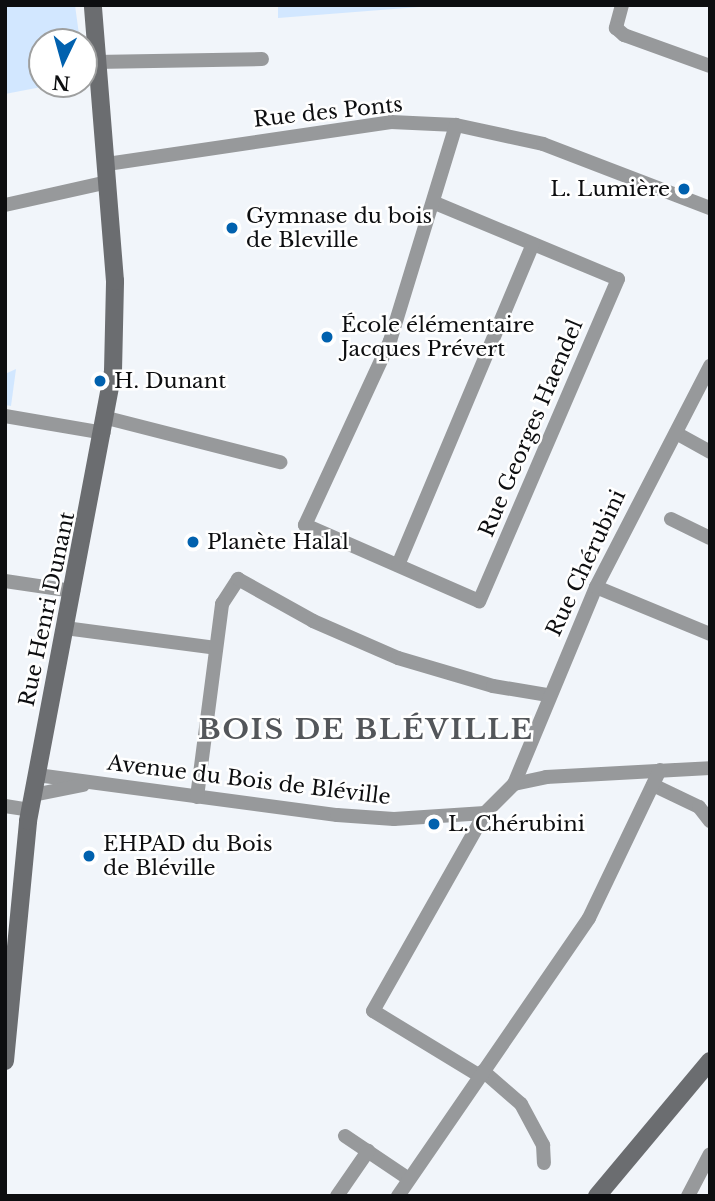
<!DOCTYPE html>
<html>
<head>
<meta charset="utf-8">
<style>
  body { margin:0 }
  #map { position:relative; width:715px; height:1201px; overflow:hidden; background:#f1f5fa; font-family:"Libre Baskerville",serif }
  div>[style] { position:absolute }
  .green>* { inset:0; background:#d2e7ff }
  .street>* { height:14px; margin:-7px; padding:0 7px; transform-origin:7px; border-radius:7px; background:#97999b }
  .secondary>* { height:18px; margin:-9px; padding:0 9px; transform-origin:9px; border-radius:9px; background:#6b6d70 }
  .dots>* { width:19px; height:19px; translate:-50% -50%; box-sizing:border-box; border:4px solid #fff; border-radius:50% }
  span { translate:-50% -50%; white-space:nowrap; text-align:center; line-height:1.15; -webkit-text-stroke:5px #fff; paint-order:stroke }
  .street-label { font-size:21px; color:#0d0e10 }
  .poi-label { font-size:21px; color:#0d0e10 }
  .right { translate:-100% -50%; text-align:right }
  .left { translate:0 -50%; text-align:left }
  .district-label { font-size:28px; color:#53565a; font-weight:700; letter-spacing:2px }
  .frame { position:absolute; inset:0; border:7px solid #0d0e10; pointer-events:none }
  .north { position:absolute; left:28px; top:28px; width:70px; height:70px; box-sizing:border-box; background:#fff; border:2px solid #9e9f9f; border-radius:50%; rotate:185deg; font-size:19px; font-weight:700; line-height:28px; text-align:center; color:#0d0e10 }
  .north::after { content:''; display:block; margin:auto; width:24px; height:32px; background:#0161ae; clip-path:polygon(50% 0,100% 100%,50% 72%,0 100%) }
</style>
</head>
<body>
<div id="map">
  <div class="green">
    <div style="clip-path:polygon(5px 5px,75px 5px,80px 42px,42px 42px,42px 84px,57px 84px,5px 94px)"></div>
    <div style="clip-path:polygon(278px 5px,432px 5px,432px 6px,278px 18px)"></div>
    <div style="clip-path:polygon(16px 369px,11px 406px,5px 405px,5px 374px)"></div>
  </div>
  <div class="street">
    <div style="left:622px;top:5px;width:24px;rotate:105deg"></div>
    <div style="left:616px;top:28px;width:11px;rotate:41deg"></div>
    <div style="left:624px;top:35px;width:91px;rotate:19.8deg"></div>
    <div style="left:95px;top:62px;width:167px;rotate:-1deg"></div>
    <div style="left:107px;top:164px;width:287px;rotate:-8.4deg"></div>
    <div style="left:391px;top:122px;width:65px;rotate:2.6deg"></div>
    <div style="left:456px;top:125px;width:89px;rotate:12.3deg"></div>
    <div style="left:543px;top:144px;width:179px;rotate:21deg"></div>
    <div style="left:435px;top:203px;width:198px;rotate:22.6deg"></div>
    <div style="left:618px;top:279px;width:351px;rotate:113.3deg"></div>
    <div style="left:479px;top:601px;width:190px;rotate:-156.4deg"></div>
    <div style="left:305px;top:525px;width:203px;rotate:-65.2deg"></div>
    <div style="left:390px;top:341px;width:226px;rotate:-73deg"></div>
    <div style="left:5px;top:205px;width:106px;rotate:-12.6deg"></div>
    <div style="left:5px;top:416px;width:100px;rotate:9.7deg"></div>
    <div style="left:107px;top:418px;width:179px;rotate:14.3deg"></div>
    <div style="left:676px;top:433px;width:39px;rotate:29deg"></div>
    <div style="left:671px;top:519px;width:43px;rotate:26deg"></div>
    <div style="left:398px;top:565px;width:348px;rotate:-67.2deg"></div>
    <div style="left:5px;top:581px;width:69px;rotate:8.4deg"></div>
    <div style="left:596px;top:587px;width:123px;rotate:22.4deg"></div>
    <div style="left:65px;top:628px;width:152px;rotate:7.5deg"></div>
    <div style="left:37px;top:775px;width:303px;rotate:7.6deg"></div>
    <div style="left:337px;top:815px;width:57px;rotate:4deg"></div>
    <div style="left:394px;top:819px;width:91px;rotate:-3.8deg"></div>
    <div style="left:514px;top:784px;width:33px;rotate:-12deg"></div>
    <div style="left:546px;top:777px;width:164px;rotate:-3.1deg"></div>
    <div style="left:653px;top:785px;width:51px;rotate:25.6deg"></div>
    <div style="left:699px;top:807px;width:18px;rotate:52deg"></div>
    <div style="left:33px;top:795px;width:51px;rotate:-11.3deg"></div>
    <div style="left:197px;top:797px;width:195px;rotate:-82.6deg"></div>
    <div style="left:222px;top:604px;width:30px;rotate:-57deg"></div>
    <div style="left:238px;top:579px;width:86px;rotate:29.2deg"></div>
    <div style="left:313px;top:621px;width:93px;rotate:23.5deg"></div>
    <div style="left:398px;top:658px;width:99px;rotate:16.4deg"></div>
    <div style="left:493px;top:686px;width:56px;rotate:9.3deg"></div>
    <div style="left:5px;top:806px;width:25px;rotate:9deg"></div>
    <div style="left:483px;top:1071px;width:50px;rotate:41deg"></div>
    <div style="left:521px;top:1104px;width:47px;rotate:61.8deg"></div>
    <div style="left:543px;top:1145px;width:18px;rotate:87deg"></div>
    <div style="left:480px;top:1076px;width:125px;rotate:-148.7deg"></div>
    <div style="left:373px;top:1011px;width:227px;rotate:-60.5deg"></div>
    <div style="left:485px;top:813px;width:41px;rotate:-45deg"></div>
    <div style="left:514px;top:784px;width:213px;rotate:-67.4deg"></div>
    <div style="left:596px;top:587px;width:249px;rotate:-62.7deg"></div>
    <div style="left:345px;top:1136px;width:77px;rotate:33.9deg"></div>
    <div style="left:337px;top:1196px;width:55px;rotate:-55.4deg"></div>
    <div style="left:398px;top:1196px;width:337px;rotate:-55.5deg"></div>
    <div style="left:589px;top:918px;width:164px;rotate:-64.4deg"></div>
    <div style="left:688px;top:1196px;width:47px;rotate:-62.4deg"></div>
  </div>
  <div class="secondary">
    <div style="left:5px;top:1061px;width:241px;rotate:-84.5deg"></div>
    <div style="left:28px;top:821px;width:458px;rotate:-79.3deg"></div>
    <div style="left:113px;top:371px;width:90px;rotate:-88.7deg"></div>
    <div style="left:115px;top:281px;width:277px;rotate:-94.6deg"></div>
    <div style="left:597px;top:1196px;width:176px;rotate:-50.1deg"></div>
  </div>
  <div class="dots">
    <div style="left:684px;top:189px;background:#0161ae"></div>
    <div style="left:232px;top:228px;background:#0161ae"></div>
    <div style="left:327px;top:337px;background:#0161ae"></div>
    <div style="left:100px;top:381px;background:#0161ae"></div>
    <div style="left:193px;top:542px;background:#0161ae"></div>
    <div style="left:434px;top:824px;background:#0161ae"></div>
    <div style="left:89px;top:856px;background:#0161ae"></div>
  </div>
  <div class="street-label">
    <span style="left:328px;top:112px;rotate:-6deg">Rue des Ponts</span>
    <span style="left:531px;top:428px;rotate:-67deg">Rue Georges Haendel</span>
    <span style="left:586px;top:563px;rotate:-65deg">Rue Chérubini</span>
    <span style="left:47px;top:609px;rotate:-78deg">Rue Henri Dunant</span>
    <span style="left:249px;top:780px;rotate:7deg">Avenue du Bois de Bléville</span>
  </div>
  <div class="poi-label">
    <span class="right" style="left:670px;top:189px">L. Lumière</span>
    <span class="left" style="left:246px;top:228px">Gymnase du bois<br>de Bleville</span>
    <span class="left" style="left:341px;top:337px">École élémentaire<br>Jacques Prévert</span>
    <span class="left" style="left:114px;top:381px">H. Dunant</span>
    <span class="left" style="left:207px;top:542px">Planète Halal</span>
    <span class="left" style="left:448px;top:824px">L. Chérubini</span>
    <span class="left" style="left:103px;top:856px">EHPAD du Bois<br>de Bléville</span>
  </div>
  <div class="district-label">
    <span style="left:366px;top:730px">BOIS DE BLÉVILLE</span>
  </div>
  <div class="frame"></div>
  <div class="north">N</div>
</div>
</body>
</html>
